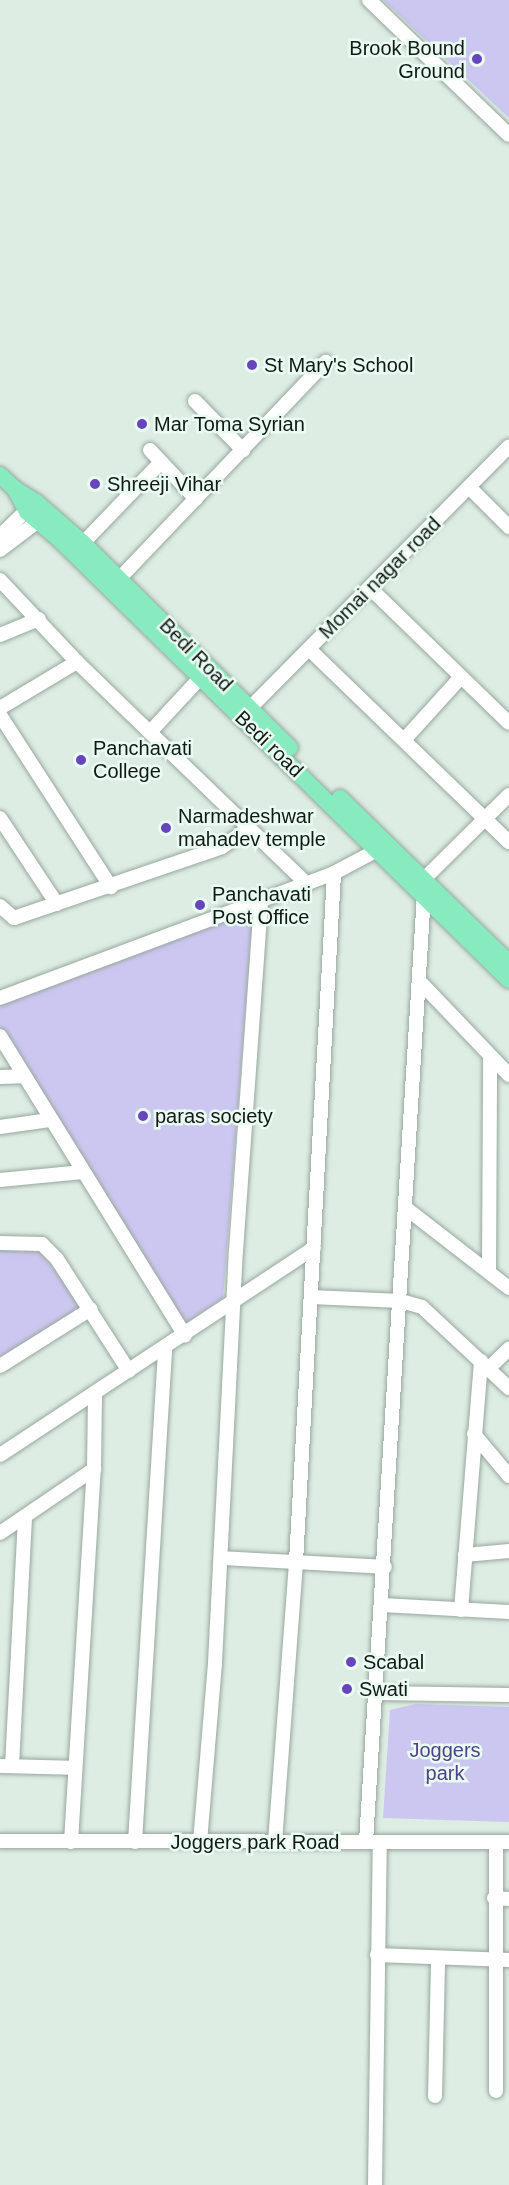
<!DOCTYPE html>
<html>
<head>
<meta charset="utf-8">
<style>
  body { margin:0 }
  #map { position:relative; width:509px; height:2185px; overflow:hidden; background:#ddede3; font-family:Helvetica,sans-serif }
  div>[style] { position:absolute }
  .green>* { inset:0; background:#ccc7f1 }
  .roads { filter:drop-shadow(0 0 2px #98a79e) drop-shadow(0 0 2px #98a79e) }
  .minor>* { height:14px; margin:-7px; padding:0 7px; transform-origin:7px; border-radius:7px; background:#fff }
  .major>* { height:16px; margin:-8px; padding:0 8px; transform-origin:8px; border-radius:8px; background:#88ebc0 }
  .dots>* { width:16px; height:16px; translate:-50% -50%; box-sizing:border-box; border:3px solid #eafbf1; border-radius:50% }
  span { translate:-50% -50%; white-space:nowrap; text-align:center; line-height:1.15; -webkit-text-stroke:5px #eafbf1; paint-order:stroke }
  .poi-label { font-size:20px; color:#131916 }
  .right { translate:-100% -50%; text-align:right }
  .left { translate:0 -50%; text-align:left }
  .street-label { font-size:20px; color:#131916 }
  .park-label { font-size:20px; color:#514188 }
</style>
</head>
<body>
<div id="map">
  <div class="green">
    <div style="clip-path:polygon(383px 0,509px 0,509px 118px)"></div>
    <div style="clip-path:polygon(254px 905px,223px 1298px,185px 1324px,0 1037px,0 1001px)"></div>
    <div style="clip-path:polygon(0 1249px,40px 1251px,84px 1308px,0 1360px)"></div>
    <div style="clip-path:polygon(416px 1704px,509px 1707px,509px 1822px,383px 1818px,390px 1710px)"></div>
  </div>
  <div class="roads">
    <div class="minor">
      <div style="left:369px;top:0;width:194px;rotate:44deg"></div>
      <div style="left:195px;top:401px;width:69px;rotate:45.6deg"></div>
      <div style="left:150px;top:450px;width:67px;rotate:46.8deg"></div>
      <div style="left:469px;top:487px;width:57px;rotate:45deg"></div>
      <div style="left:0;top:536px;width:46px;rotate:-44.1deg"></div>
      <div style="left:83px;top:543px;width:112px;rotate:-46.1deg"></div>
      <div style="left:0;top:550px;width:56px;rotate:-37.1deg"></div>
      <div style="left:119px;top:579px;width:300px;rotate:-46.4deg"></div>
      <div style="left:0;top:580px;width:112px;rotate:46.8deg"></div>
      <div style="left:77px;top:662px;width:320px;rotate:44deg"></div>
      <div style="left:371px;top:589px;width:192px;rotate:44.2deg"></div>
      <div style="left:0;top:635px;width:42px;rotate:-22.3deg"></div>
      <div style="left:309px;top:649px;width:278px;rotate:44deg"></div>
      <div style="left:0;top:708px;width:90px;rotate:-30.9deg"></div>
      <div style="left:250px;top:708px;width:368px;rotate:-45.3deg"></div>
      <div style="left:0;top:715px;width:205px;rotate:57.2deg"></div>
      <div style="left:152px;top:730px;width:71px;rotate:-47.3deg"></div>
      <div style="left:404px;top:740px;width:85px;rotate:-47.9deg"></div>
      <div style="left:0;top:818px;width:103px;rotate:56.5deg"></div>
      <div style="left:0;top:906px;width:18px;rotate:41deg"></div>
      <div style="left:14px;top:918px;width:220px;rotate:-18.8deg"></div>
      <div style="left:222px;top:847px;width:33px;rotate:-35deg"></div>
      <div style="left:422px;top:984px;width:126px;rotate:46.3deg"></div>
      <div style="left:0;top:998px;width:357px;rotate:-20.5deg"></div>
      <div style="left:334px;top:873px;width:58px;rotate:-27.9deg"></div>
      <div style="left:0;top:1036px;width:352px;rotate:58.3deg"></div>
      <div style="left:0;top:1077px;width:23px;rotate:-2deg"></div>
      <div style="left:0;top:1127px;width:50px;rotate:-8deg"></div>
      <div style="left:0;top:1180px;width:83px;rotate:-5.5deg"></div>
      <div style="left:407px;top:1209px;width:129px;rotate:37.8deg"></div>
      <div style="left:0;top:1243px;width:42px;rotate:1.4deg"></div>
      <div style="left:42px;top:1244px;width:21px;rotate:45deg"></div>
      <div style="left:57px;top:1259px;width:133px;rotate:57.3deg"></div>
      <div style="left:489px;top:1272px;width:216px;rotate:-89.7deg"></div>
      <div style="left:311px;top:1297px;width:90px;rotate:2.5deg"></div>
      <div style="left:401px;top:1301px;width:22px;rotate:16deg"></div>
      <div style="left:422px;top:1307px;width:119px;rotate:43deg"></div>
      <div style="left:0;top:1366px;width:107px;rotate:-32.1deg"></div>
      <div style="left:489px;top:1368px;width:28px;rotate:-44deg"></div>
      <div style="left:474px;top:1434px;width:55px;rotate:50.2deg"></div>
      <div style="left:0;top:1455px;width:376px;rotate:-33.4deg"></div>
      <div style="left:0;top:1533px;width:114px;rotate:-34.2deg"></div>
      <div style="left:465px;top:1555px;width:44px;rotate:-5.2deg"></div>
      <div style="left:221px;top:1558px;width:164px;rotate:3.1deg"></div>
      <div style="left:382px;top:1605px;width:127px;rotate:3.2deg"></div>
      <div style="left:461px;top:1610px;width:250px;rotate:-85.4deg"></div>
      <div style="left:377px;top:1693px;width:132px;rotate:0.9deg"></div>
      <div style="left:0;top:1766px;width:74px;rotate:1.5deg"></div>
      <div style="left:12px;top:1766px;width:249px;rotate:-87deg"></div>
      <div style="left:0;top:1841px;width:509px;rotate:0.11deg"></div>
      <div style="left:71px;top:1842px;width:374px;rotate:-86.5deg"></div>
      <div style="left:94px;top:1469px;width:76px;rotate:-89.2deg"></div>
      <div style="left:135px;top:1842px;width:496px;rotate:-86.5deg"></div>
      <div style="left:200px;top:1842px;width:180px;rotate:-85.2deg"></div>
      <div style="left:215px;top:1663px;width:413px;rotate:-87.1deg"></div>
      <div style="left:236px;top:1251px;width:350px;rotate:-85.9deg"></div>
      <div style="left:275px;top:1842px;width:281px;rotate:-85.7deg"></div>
      <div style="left:296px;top:1562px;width:690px;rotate:-86.84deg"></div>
      <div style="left:366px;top:1842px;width:966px;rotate:-86.5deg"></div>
      <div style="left:425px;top:878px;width:118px;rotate:-44.7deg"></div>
      <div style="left:494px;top:1898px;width:15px;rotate:4deg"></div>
      <div style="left:377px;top:1955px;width:132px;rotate:2.2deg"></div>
      <div style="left:496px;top:2091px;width:249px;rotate:-90deg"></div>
      <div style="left:435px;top:2096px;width:137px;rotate:-88.7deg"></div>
      <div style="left:375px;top:2185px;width:343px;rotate:-89.2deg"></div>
    </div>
    <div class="major">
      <div style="left:0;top:475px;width:21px;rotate:43deg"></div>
      <div style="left:15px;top:489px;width:26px;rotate:62deg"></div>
      <div style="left:27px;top:512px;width:42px;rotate:40.2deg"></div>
      <div style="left:59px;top:539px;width:630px;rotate:44.42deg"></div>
      <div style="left:15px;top:489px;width:25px;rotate:32deg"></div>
      <div style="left:36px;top:502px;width:62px;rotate:41.1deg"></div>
      <div style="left:83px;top:543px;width:291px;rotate:44.7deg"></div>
      <div style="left:340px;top:798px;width:236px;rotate:44.3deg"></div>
    </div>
  </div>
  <div class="dots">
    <div style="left:477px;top:59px;background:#6645bd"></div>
    <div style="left:252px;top:365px;background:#6645bd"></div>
    <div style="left:142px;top:424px;background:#6645bd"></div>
    <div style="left:95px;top:484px;background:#6645bd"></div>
    <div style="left:81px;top:760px;background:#6645bd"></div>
    <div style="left:166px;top:828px;background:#6645bd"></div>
    <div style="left:200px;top:905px;background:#6645bd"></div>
    <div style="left:143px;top:1116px;background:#6645bd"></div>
    <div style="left:351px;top:1662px;background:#6645bd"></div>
    <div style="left:347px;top:1689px;background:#6645bd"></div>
  </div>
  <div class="poi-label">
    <span class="right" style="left:465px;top:60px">Brook Bound<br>Ground</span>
    <span class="left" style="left:264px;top:365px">St Mary's School</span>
    <span class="left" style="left:154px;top:424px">Mar Toma Syrian</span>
    <span class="left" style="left:107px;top:484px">Shreeji Vihar</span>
    <span class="left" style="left:93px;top:760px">Panchavati<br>College</span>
    <span class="left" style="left:178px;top:828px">Narmadeshwar<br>mahadev temple</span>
    <span class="left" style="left:212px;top:906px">Panchavati<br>Post Office</span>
    <span class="left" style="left:155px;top:1116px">paras society</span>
    <span class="left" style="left:363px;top:1662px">Scabal</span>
    <span class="left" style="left:359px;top:1689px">Swati</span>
  </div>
  <div class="street-label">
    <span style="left:380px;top:578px;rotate:-45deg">Momai nagar road</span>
    <span style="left:196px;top:655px;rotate:45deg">Bedi Road</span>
    <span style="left:269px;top:744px;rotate:44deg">Bedi road</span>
    <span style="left:255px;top:1842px">Joggers park Road</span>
  </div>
  <div class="park-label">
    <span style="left:445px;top:1762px">Joggers<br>park</span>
  </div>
</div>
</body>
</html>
